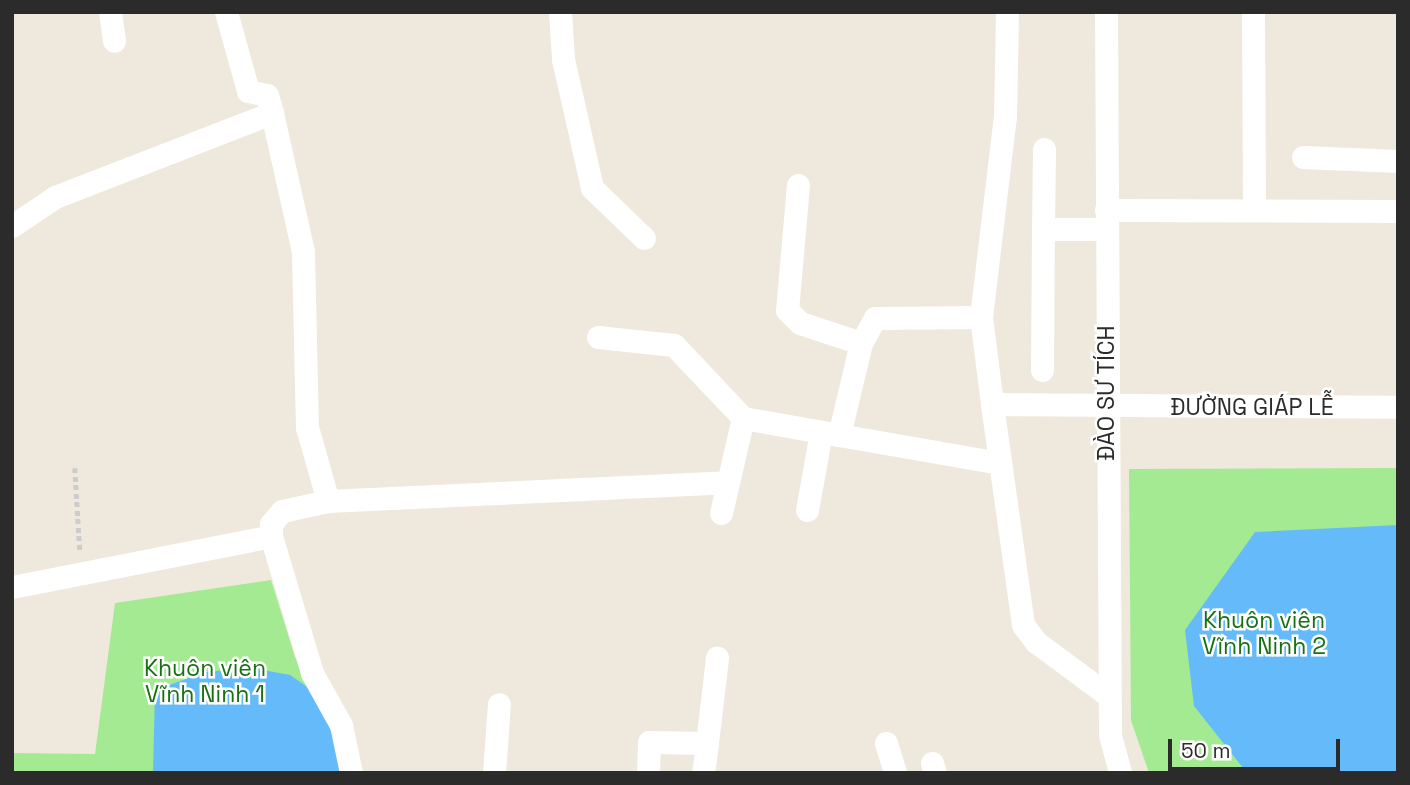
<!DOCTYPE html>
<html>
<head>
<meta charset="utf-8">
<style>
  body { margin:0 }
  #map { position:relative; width:1410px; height:785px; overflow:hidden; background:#eee9dc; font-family:"Space Grotesk",sans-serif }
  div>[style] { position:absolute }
  .green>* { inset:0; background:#a3ea93 }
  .water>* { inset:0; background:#65bbfa }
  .path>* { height:4.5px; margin-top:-2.25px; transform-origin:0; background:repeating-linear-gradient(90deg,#ccc 0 5px,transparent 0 8.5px) }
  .minor>* { height:23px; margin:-11.5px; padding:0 11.5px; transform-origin:11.5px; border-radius:11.5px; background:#fff }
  span { translate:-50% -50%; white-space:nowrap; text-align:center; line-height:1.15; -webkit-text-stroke:5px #fff; paint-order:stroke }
  .street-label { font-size:23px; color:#2b2b2b }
  .park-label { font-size:23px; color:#187013 }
  .frame { position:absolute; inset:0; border:14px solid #2b2b2b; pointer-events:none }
  .scale { position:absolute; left:1168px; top:739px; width:172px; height:32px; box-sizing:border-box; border:4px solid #2b2b2b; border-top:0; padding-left:9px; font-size:21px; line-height:24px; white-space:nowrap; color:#2b2b2b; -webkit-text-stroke:5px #fff; paint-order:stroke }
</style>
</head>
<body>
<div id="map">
  <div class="green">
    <div style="clip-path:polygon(1398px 468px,1398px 773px,1149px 773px,1131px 720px,1129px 469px)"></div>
    <div style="clip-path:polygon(271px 580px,295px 657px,329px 710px,346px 773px,12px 773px,12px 753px,95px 754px,115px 603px)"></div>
  </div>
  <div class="water">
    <div style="clip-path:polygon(1398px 525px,1398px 773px,1247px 773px,1194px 706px,1185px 630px,1255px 532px)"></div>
    <div style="clip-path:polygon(252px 668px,290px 675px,316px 693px,338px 737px,343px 773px,153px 773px,155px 690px,206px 672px)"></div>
  </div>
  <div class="path">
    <div style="left:75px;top:468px;width:83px;rotate:86.6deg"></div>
  </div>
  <div class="minor">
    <div style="left:110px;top:12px;width:29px;rotate:82deg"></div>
    <div style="left:226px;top:12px;width:82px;rotate:74.4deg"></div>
    <div style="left:248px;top:91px;width:19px;rotate:12deg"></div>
    <div style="left:267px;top:95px;width:19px;rotate:74deg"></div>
    <div style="left:560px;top:12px;width:47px;rotate:86.3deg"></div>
    <div style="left:563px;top:59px;width:132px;rotate:77.3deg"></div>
    <div style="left:592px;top:188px;width:72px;rotate:43.9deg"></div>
    <div style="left:1106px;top:12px;width:723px;rotate:89.68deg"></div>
    <div style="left:1110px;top:735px;width:39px;rotate:75deg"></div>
    <div style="left:1253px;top:12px;width:197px;rotate:89.7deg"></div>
    <div style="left:1044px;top:149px;width:80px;rotate:90.7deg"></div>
    <div style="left:1043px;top:229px;width:63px"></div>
    <div style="left:1303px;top:157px;width:95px;rotate:2.4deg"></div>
    <div style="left:798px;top:185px;width:125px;rotate:95deg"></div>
    <div style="left:787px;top:310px;width:18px;rotate:45deg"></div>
    <div style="left:800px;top:323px;width:64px;rotate:18.2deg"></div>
    <div style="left:1106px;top:210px;width:292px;rotate:0.2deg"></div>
    <div style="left:12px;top:226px;width:52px;rotate:-34deg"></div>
    <div style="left:55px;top:197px;width:233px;rotate:-21.2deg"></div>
    <div style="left:272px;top:113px;width:142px;rotate:77.4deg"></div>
    <div style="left:303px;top:252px;width:175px;rotate:88.7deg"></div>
    <div style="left:307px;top:427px;width:77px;rotate:74.2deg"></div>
    <div style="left:981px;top:317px;width:106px;rotate:179.5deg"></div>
    <div style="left:875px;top:318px;width:29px;rotate:119deg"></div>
    <div style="left:861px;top:343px;width:95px;rotate:103.4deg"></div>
    <div style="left:839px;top:435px;width:163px;rotate:9.9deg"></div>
    <div style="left:598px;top:337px;width:76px;rotate:6deg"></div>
    <div style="left:674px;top:345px;width:100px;rotate:46.6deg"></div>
    <div style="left:1042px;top:370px;width:141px;rotate:-89.6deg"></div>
    <div style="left:992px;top:404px;width:88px;rotate:-97.2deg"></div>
    <div style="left:981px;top:317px;width:201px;rotate:-83.2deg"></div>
    <div style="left:1005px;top:117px;width:105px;rotate:-88.9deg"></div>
    <div style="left:807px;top:510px;width:79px;rotate:-79.8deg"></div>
    <div style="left:721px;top:513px;width:98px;rotate:-77deg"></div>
    <div style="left:743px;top:418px;width:97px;rotate:10deg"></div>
    <div style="left:271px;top:536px;width:143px;rotate:73.3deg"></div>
    <div style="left:312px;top:673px;width:60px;rotate:60.9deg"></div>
    <div style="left:341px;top:725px;width:49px;rotate:78.2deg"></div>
    <div style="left:12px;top:587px;width:264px;rotate:-11.1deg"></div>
    <div style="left:271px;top:536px;width:12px;rotate:-90deg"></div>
    <div style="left:271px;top:524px;width:17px;rotate:-50deg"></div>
    <div style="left:282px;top:511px;width:47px;rotate:-12.3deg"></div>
    <div style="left:328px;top:501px;width:399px;rotate:-2.7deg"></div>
    <div style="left:1109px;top:696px;width:91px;rotate:-143.5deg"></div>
    <div style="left:1036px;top:642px;width:21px;rotate:-127deg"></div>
    <div style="left:1023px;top:625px;width:223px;rotate:-98deg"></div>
    <div style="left:992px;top:404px;width:406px;rotate:0.4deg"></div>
    <div style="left:886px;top:743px;width:31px;rotate:73deg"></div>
    <div style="left:932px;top:763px;width:10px;rotate:73deg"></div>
    <div style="left:494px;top:773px;width:69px;rotate:-85.9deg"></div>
    <div style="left:648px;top:773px;width:31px;rotate:-88deg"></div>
    <div style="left:649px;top:742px;width:58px;rotate:1deg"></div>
    <div style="left:707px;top:743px;width:86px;rotate:-83.3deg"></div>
    <div style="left:703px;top:773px;width:30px;rotate:-82deg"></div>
  </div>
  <div class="street-label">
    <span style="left:1106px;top:393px;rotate:-90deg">ĐÀO SƯ TÍCH</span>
    <span style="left:1252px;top:407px">ĐƯỜNG GIÁP LỄ</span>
  </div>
  <div class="park-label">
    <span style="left:1264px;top:633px">Khuôn viên<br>Vĩnh Ninh 2</span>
    <span style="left:205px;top:681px">Khuôn viên<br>Vĩnh Ninh 1</span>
  </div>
  <div class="frame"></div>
  <div class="scale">50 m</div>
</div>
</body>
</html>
